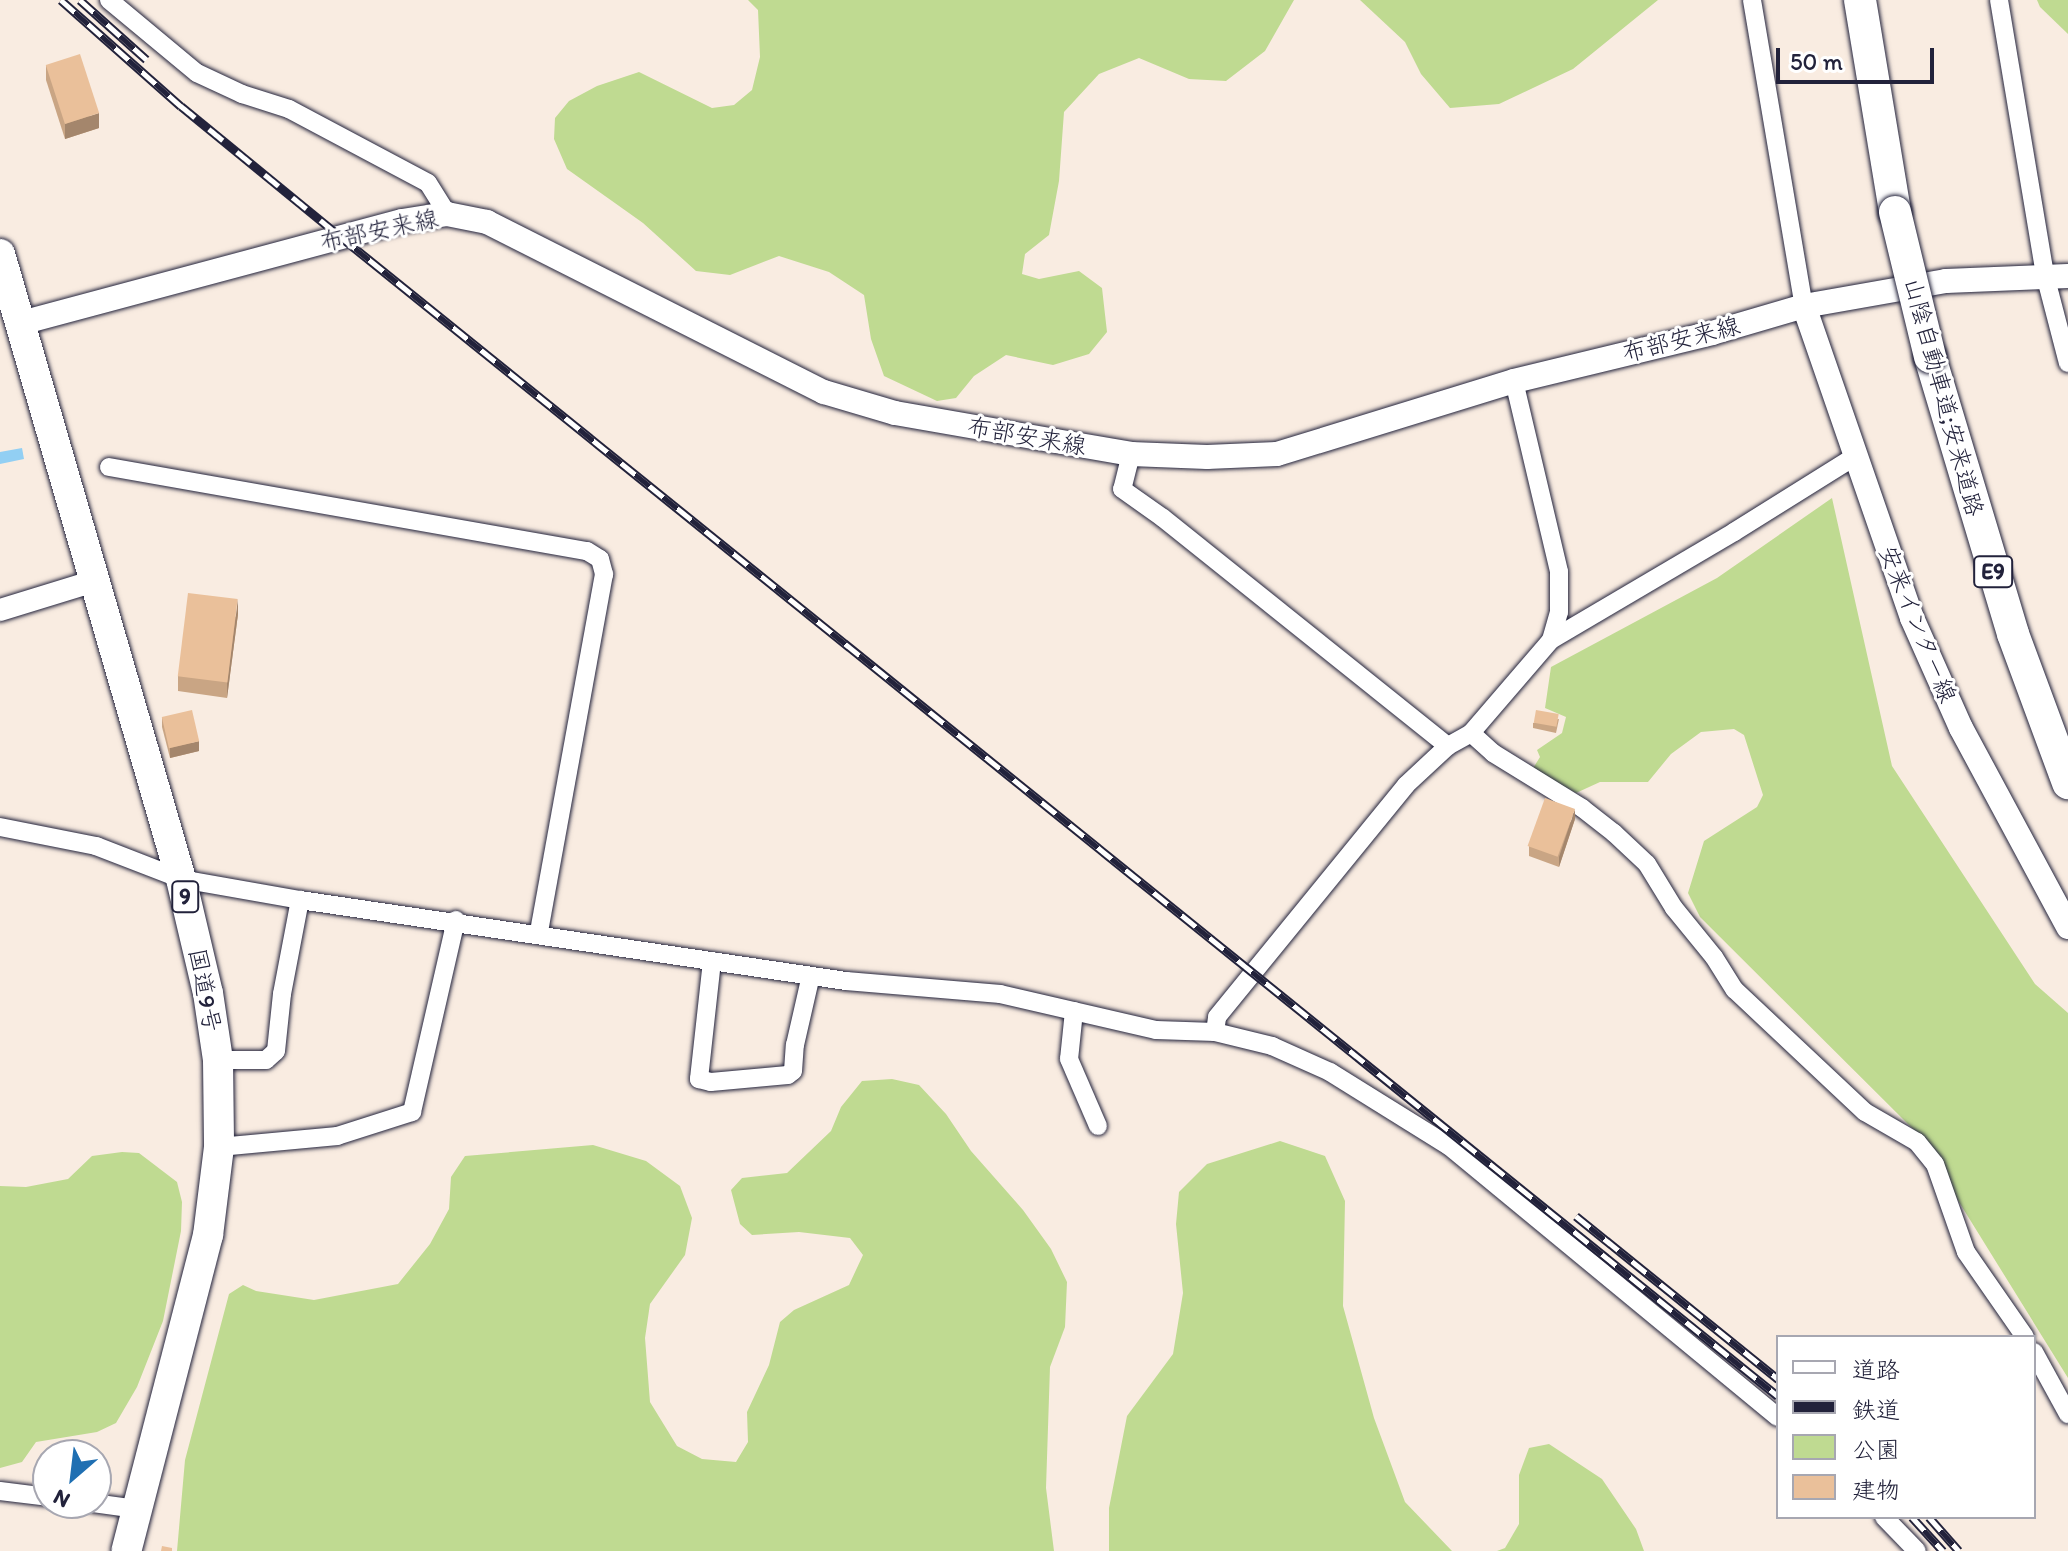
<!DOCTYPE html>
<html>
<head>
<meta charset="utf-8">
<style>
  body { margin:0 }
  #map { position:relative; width:2068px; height:1551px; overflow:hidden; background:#f9ece1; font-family:Itim,"Klee One",sans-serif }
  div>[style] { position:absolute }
  .green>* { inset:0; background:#bfda91 }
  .water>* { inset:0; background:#92cff3 }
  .roads { filter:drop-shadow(0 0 2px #22223b) drop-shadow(0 0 2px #22223b) }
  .minor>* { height:18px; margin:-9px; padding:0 9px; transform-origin:9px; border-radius:9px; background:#fff }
  .tertiary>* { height:22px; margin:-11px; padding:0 11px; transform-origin:11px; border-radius:11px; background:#fff }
  .secondary>* { height:24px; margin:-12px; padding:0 12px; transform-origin:12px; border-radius:12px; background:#fff }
  .trunk>* { height:30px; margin:-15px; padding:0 15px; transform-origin:15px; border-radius:15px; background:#fff }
  .motorway>* { height:32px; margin:-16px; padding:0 16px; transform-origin:16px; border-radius:16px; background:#fff }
  .rail>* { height:9px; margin-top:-4.5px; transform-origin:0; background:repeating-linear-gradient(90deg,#fff 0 18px,#22223b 0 36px); box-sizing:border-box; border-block:2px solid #22223b }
  .bridges { filter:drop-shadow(0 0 2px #22223b) drop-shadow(0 0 2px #22223b) }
  .motorway-bridge>* { height:32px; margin:-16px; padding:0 16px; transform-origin:16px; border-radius:16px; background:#fff }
  .wall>* { inset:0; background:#c9a584 }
  .shaded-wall>* { inset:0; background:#a4866c }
  .building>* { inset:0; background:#eac09a; transform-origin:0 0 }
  span { translate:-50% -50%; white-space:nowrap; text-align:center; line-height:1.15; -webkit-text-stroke:6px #fff; paint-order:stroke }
  .shield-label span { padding:2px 6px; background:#fff; border:2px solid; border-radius:6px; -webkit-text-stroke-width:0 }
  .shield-label { font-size:22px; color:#22223b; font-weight:700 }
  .street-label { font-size:24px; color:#22223b }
  .legend { position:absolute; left:1776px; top:1335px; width:260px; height:184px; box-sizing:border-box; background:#fff; border:2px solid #a7a7b1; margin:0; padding:10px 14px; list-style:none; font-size:24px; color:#22223b }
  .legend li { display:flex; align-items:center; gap:16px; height:40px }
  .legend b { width:40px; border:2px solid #a7a7b1 }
  .north { position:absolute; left:32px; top:1439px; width:80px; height:80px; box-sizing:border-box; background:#fff; border:2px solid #a7a7b1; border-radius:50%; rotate:208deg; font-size:22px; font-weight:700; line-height:32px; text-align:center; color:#22223b }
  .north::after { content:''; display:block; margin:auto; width:28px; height:36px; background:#1f6fb2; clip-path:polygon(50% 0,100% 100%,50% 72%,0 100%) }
  .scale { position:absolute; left:1776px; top:48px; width:158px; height:36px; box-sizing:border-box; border:4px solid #22223b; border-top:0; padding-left:10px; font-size:24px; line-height:28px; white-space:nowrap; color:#22223b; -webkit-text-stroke:6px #fff; paint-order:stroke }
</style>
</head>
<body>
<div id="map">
  <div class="green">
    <div style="clip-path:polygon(748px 0,1294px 0,1265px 51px,1226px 81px,1189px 79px,1139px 58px,1099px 74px,1064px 112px,1059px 181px,1049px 235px,1025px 254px,1022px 274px,1039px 279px,1079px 271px,1102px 288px,1107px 332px,1089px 354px,1053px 365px,1006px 355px,974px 376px,956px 398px,937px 401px,884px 376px,871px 339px,864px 295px,829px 272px,779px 256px,730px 275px,696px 271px,643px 223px,567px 169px,554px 139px,555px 118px,569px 101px,597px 86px,639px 72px,712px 108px,734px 105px,752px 90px,760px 57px,758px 10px)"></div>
    <div style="clip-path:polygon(1360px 0,1658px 0,1573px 69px,1499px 104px,1450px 108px,1421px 74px,1405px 42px)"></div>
    <div style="clip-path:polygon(2037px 0,2068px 0,2068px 34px,2040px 7px)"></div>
    <div style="clip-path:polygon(1832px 498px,1892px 766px,2035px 984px,2068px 1013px,2068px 1378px,1915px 1131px,1700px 917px,1688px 893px,1704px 841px,1757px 807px,1763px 795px,1744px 735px,1734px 729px,1701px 732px,1671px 754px,1648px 782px,1600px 782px,1576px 793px,1532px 770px,1540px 757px,1537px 750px,1562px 733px,1566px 717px,1545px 708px,1551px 667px,1717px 578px)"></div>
    <div style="clip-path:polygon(892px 1079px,919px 1085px,946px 1114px,971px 1151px,1023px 1210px,1051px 1249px,1067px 1282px,1065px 1327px,1050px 1367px,1046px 1488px,1054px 1551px,177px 1551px,185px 1460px,229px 1294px,243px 1285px,256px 1291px,314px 1300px,398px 1284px,430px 1244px,449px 1209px,451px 1177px,465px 1156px,593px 1145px,646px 1161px,680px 1186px,692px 1218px,685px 1255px,650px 1304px,645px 1338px,650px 1402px,677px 1446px,702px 1459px,736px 1462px,748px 1442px,747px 1412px,769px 1365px,780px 1322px,794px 1310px,849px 1285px,863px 1255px,850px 1238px,799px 1232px,752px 1235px,740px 1224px,731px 1190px,742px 1178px,787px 1173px,831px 1131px,841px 1107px,862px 1081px)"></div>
    <div style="clip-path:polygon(1280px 1141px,1325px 1156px,1345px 1201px,1343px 1306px,1374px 1418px,1405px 1502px,1452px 1551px,1109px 1551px,1109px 1508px,1127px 1416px,1173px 1354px,1183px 1293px,1176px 1224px,1179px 1192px,1207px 1164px)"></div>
    <div style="clip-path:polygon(122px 1152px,139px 1153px,177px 1182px,182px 1202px,181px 1231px,163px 1321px,137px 1387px,116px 1423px,97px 1432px,36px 1442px,22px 1462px,0 1468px,0 1186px,26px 1187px,68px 1179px,92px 1156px)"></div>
    <div style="clip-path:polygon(1549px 1444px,1602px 1479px,1636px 1529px,1644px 1551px,1497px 1551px,1505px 1548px,1519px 1524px,1519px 1475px,1529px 1448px)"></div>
  </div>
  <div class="water">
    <div style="clip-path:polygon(22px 448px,24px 459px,0 464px,0 452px)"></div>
  </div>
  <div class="roads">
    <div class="minor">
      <div style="left:109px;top:0;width:114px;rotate:39.7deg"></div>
      <div style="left:197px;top:73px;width:50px;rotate:25deg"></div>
      <div style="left:242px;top:94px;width:49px;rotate:17.7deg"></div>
      <div style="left:289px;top:109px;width:157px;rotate:28deg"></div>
      <div style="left:428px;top:183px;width:36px;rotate:58deg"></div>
      <div style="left:1752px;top:0;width:310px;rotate:80.4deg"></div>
      <div style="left:1999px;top:0;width:279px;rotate:80.5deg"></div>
      <div style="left:2045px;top:275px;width:91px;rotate:75.4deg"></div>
      <div style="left:1514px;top:381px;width:196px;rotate:76.7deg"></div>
      <div style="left:1559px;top:572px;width:40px;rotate:90deg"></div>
      <div style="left:1559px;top:612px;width:29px;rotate:106deg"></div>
      <div style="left:1131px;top:454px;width:36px;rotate:104deg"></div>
      <div style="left:1122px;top:489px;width:50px;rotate:35.3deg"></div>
      <div style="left:1163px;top:518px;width:365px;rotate:38.7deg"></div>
      <div style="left:109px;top:467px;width:485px;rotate:10deg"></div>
      <div style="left:587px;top:551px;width:15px;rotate:32deg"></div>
      <div style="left:600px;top:559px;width:16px;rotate:75deg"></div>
      <div style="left:604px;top:574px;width:365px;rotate:100.3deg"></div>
      <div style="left:1471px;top:733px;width:30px;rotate:42deg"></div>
      <div style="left:1493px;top:753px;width:105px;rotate:31.7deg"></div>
      <div style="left:1582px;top:808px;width:41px;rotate:38deg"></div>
      <div style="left:1614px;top:833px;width:45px;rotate:43.2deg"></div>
      <div style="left:1647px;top:864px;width:52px;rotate:58.5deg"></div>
      <div style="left:1674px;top:908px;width:63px;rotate:50.8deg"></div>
      <div style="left:1714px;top:957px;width:39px;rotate:58deg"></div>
      <div style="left:1735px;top:990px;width:178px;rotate:43.2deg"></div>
      <div style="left:1865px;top:1112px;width:60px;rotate:30deg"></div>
      <div style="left:1917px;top:1142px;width:28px;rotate:51deg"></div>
      <div style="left:1935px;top:1164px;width:93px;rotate:70.6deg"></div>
      <div style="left:1966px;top:1252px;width:103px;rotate:55.2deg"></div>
      <div style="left:0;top:827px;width:98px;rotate:11.2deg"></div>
      <div style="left:96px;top:846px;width:91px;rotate:21.2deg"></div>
      <div style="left:181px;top:879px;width:121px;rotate:10deg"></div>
      <div style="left:300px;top:900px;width:552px;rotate:8.44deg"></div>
      <div style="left:846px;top:981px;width:155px;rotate:4.8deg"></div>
      <div style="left:1000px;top:994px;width:160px;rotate:13deg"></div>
      <div style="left:1156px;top:1030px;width:59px;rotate:1.9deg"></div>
      <div style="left:1215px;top:1032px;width:15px;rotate:-82deg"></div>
      <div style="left:1217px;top:1017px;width:299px;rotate:-50.8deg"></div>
      <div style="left:1406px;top:785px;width:57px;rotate:-42.9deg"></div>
      <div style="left:1448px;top:746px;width:26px;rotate:-29deg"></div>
      <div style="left:1471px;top:733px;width:123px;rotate:-49.3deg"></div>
      <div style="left:1551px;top:640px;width:212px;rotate:-30.5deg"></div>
      <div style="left:1734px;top:532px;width:142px;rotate:-32deg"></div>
      <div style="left:712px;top:961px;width:119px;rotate:96.3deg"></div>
      <div style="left:699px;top:1079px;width:12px;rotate:14deg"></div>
      <div style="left:711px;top:1082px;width:77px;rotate:-5.2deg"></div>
      <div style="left:788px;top:1075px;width:6px;rotate:-39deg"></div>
      <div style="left:793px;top:1071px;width:26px;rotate:-86deg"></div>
      <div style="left:795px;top:1045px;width:63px;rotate:-77.1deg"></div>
      <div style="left:1074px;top:1011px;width:48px;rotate:95.9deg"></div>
      <div style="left:1069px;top:1059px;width:73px;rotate:66.6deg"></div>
      <div style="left:1215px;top:1032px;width:59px;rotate:13.8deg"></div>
      <div style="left:1272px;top:1046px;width:64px;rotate:24.1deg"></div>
      <div style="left:1330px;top:1072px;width:140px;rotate:31.9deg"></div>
      <div style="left:1449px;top:1146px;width:426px;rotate:39.5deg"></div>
      <div style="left:218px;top:1060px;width:48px"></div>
      <div style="left:266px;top:1060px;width:13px;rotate:-42deg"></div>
      <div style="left:276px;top:1051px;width:57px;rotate:-84deg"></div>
      <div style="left:282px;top:994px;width:96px;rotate:-79.2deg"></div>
      <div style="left:219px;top:1147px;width:119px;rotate:-5.3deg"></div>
      <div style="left:337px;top:1136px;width:79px;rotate:-17.7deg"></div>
      <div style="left:412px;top:1112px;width:197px;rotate:-77.1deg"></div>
      <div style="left:2034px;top:1352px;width:71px;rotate:61.3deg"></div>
      <div style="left:0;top:1491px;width:48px;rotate:7.1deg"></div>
      <div style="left:93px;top:1503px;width:44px;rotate:7.8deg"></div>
      <div style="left:1884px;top:1517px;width:47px;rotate:45.9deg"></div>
    </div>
    <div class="tertiary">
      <div style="left:0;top:610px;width:98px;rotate:-17.1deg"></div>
    </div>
    <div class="secondary">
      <div style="left:1804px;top:306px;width:330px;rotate:70.9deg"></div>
      <div style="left:1912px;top:618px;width:120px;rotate:66deg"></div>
      <div style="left:1961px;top:728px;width:226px;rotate:61.7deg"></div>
      <div style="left:21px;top:323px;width:394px;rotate:-15deg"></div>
      <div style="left:402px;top:221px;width:46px;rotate:-8.8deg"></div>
      <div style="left:447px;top:214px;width:41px;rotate:11.3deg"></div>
      <div style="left:487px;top:222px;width:377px;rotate:26.8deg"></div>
      <div style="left:824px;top:392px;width:74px;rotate:16.5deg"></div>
      <div style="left:895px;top:413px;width:163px;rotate:9.9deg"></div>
      <div style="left:1056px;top:441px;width:76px;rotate:9.8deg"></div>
      <div style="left:1131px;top:454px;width:76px;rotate:2.3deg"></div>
      <div style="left:1207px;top:457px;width:70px;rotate:-2.5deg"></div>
      <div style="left:1277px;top:454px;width:248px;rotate:-17.1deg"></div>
      <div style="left:1514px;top:381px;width:204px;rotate:-13.6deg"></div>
      <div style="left:1712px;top:333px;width:96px;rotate:-16.4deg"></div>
      <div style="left:1804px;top:306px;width:144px;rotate:-10deg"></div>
      <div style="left:1946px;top:281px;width:122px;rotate:-2.3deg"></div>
    </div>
    <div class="trunk">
      <div style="left:0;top:254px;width:651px;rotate:73.85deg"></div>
      <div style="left:181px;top:879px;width:117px;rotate:76.7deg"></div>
      <div style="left:208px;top:993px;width:68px;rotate:81.5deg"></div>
      <div style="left:218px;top:1060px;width:87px;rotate:89.3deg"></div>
      <div style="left:219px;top:1147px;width:89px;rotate:97.1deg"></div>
      <div style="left:208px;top:1235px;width:326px;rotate:104.5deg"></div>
    </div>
    <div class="motorway">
      <div style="left:1860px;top:0;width:215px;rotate:80.6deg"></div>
      <div style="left:1930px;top:357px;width:289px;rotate:73.3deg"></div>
      <div style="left:2013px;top:634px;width:159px;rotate:69.7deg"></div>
    </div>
  </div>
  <div class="rail">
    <div style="left:61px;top:0;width:160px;rotate:41.5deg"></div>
    <div style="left:181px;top:106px;width:207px;rotate:39.3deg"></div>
    <div style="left:341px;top:237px;width:1846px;rotate:38.89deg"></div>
    <div style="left:80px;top:0;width:89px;rotate:41.8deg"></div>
    <div style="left:1576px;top:1216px;width:260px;rotate:38.9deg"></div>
    <div style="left:1912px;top:1517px;width:46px;rotate:47.6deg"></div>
    <div style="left:1929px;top:1517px;width:45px;rotate:48.6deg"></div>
  </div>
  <div class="bridges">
    <div class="motorway-bridge">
      <div style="left:1895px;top:212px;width:149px;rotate:76.4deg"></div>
    </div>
  </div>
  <div class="wall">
    <div style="clip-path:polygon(46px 65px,99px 128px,65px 139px,46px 80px)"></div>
    <div style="clip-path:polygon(238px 614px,227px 698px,178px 691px,178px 676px)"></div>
    <div style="clip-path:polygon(162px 717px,199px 751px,170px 758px,162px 727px)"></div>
    <div style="clip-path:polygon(1559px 719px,1556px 733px,1533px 728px,1533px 723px)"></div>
    <div style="clip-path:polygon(1575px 819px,1559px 867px,1529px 856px,1529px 846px)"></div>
  </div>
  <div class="shaded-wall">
    <div style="clip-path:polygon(99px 113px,99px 128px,65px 139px,65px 124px)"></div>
    <div style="clip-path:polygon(238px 599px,238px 614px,227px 698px,227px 683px)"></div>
    <div style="clip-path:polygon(199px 741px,199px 751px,170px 758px,170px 748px)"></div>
    <div style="clip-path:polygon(1575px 809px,1575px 819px,1559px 867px,1559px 857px)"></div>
  </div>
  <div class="building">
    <div style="left:80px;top:54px;width:62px;height:36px;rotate:72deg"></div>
    <div style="left:188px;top:593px;width:50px;height:84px;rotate:7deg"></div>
    <div style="left:192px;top:710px;width:32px;height:31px;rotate:77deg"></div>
    <div style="left:1536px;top:710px;width:23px;height:13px;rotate:10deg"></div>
    <div style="left:1545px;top:798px;width:32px;height:51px;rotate:20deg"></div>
    <div style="clip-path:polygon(162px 1546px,172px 1548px,172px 1551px,161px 1551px)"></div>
  </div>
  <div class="shield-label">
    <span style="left:1993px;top:572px">E9</span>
    <span style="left:185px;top:897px">9</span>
  </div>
  <div class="street-label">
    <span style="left:379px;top:230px;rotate:-12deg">布部安来線</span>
    <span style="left:1681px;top:339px;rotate:-14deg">布部安来線</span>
    <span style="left:1944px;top:397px;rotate:75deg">山陰自動車道;安来道路</span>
    <span style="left:1027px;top:436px;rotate:10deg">布部安来線</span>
    <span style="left:1918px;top:624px;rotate:68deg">安来インター線</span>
    <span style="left:205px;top:990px;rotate:79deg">国道9号</span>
  </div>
  <ul class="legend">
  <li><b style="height:10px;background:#fff"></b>道路</li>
  <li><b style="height:10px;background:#22223b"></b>鉄道</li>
  <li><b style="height:22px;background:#bfda91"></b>公園</li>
  <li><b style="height:22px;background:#eac09a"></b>建物</li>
  </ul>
  <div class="north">N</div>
  <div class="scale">50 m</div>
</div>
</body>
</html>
